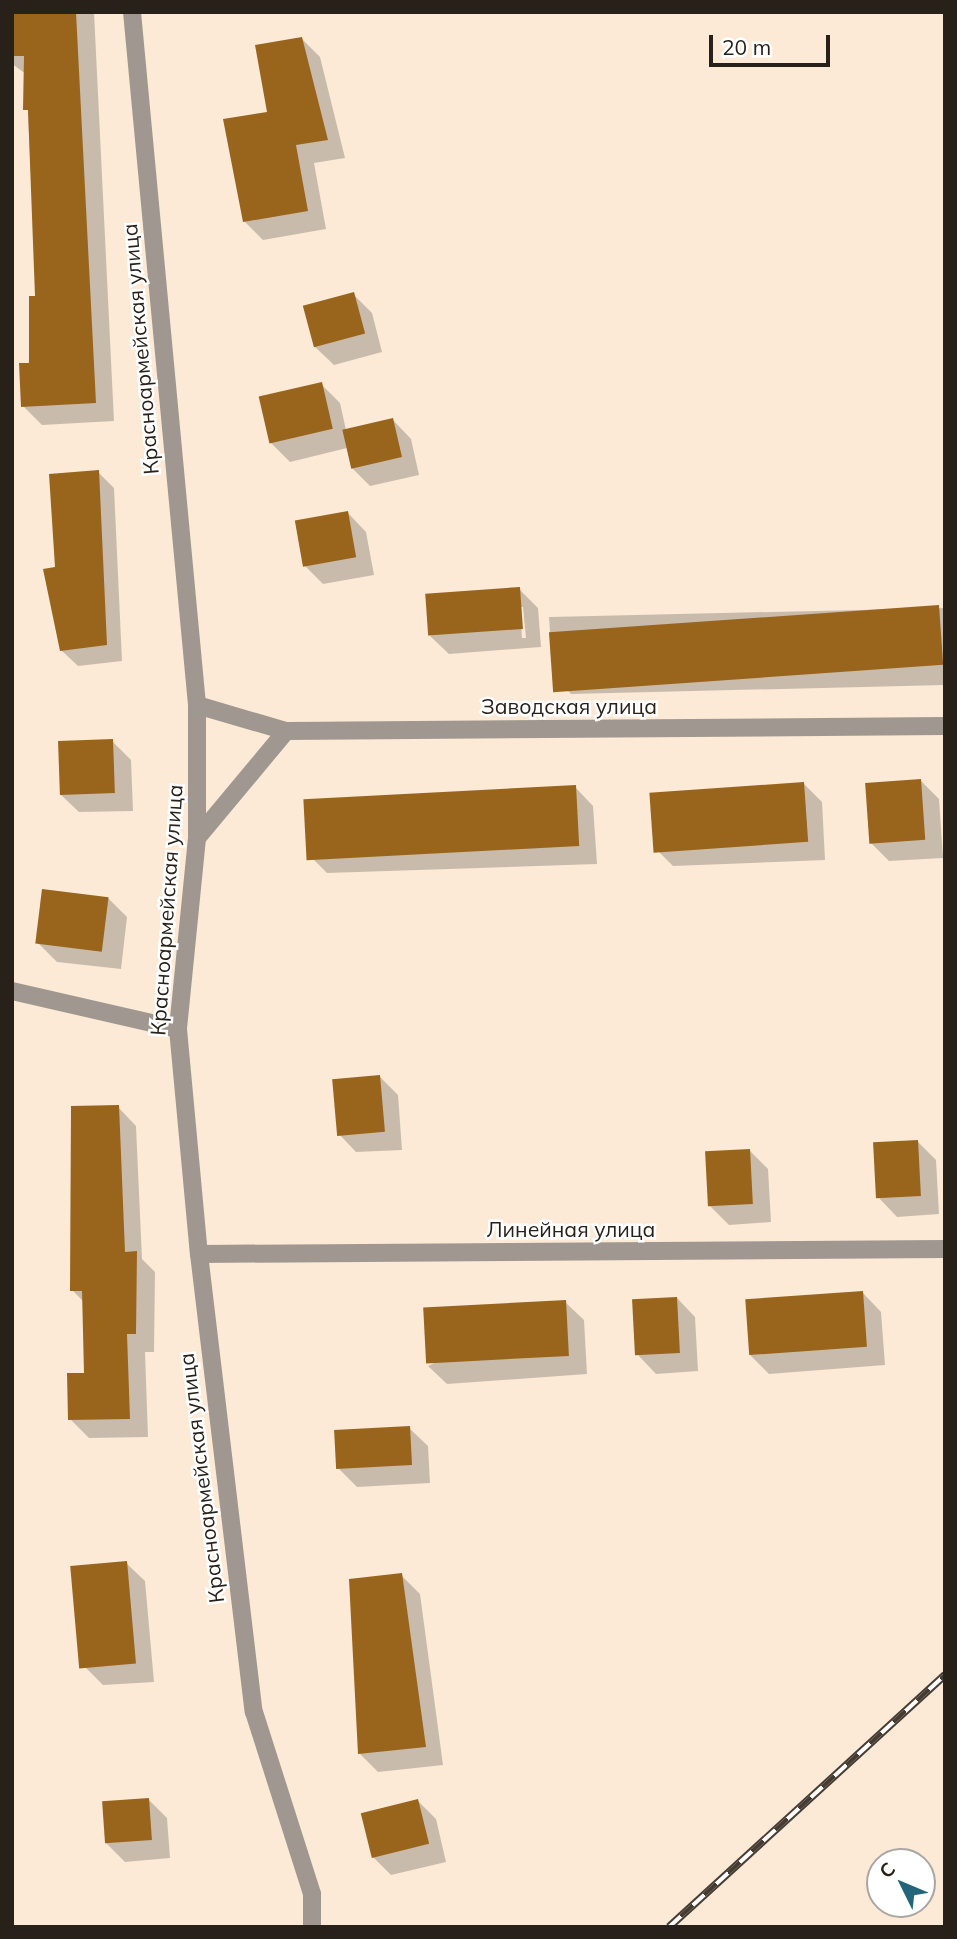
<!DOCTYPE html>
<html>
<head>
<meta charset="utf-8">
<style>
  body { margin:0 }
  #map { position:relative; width:957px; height:1939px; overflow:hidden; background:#fcead6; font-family:Mulish,sans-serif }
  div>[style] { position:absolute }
  .shadow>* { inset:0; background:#0003 }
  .building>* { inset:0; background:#99651d; transform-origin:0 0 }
  .minor>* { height:18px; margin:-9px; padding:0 9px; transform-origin:9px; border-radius:9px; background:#a09890 }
  .rail>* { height:8px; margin-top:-4px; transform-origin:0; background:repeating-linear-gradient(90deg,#fff 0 16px,#453c33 0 32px); box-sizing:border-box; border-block:2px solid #453c33 }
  span { translate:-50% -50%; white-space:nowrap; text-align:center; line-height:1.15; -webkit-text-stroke:5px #fff; paint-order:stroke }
  .street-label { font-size:21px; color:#28211a }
  .frame { position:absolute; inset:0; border:14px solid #28211a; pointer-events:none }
  .north { position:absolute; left:866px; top:1848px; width:70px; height:70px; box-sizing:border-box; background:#fff; border:2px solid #a9a6a3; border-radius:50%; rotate:313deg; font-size:19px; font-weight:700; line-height:28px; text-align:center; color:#28211a }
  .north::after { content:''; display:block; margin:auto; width:24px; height:32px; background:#236679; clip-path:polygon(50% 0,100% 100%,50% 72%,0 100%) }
  .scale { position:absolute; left:709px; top:35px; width:121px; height:32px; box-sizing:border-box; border:4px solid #28211a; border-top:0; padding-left:9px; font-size:21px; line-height:24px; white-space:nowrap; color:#28211a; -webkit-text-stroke:5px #fff; paint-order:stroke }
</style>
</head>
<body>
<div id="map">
  <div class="shadow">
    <div style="clip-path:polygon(12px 12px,94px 12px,114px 421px,42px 425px,23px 406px,37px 297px,26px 74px,12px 64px)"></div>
    <div style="clip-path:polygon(301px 38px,320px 57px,345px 158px,314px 163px,326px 229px,263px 240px,245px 222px,269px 113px)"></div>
    <div style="clip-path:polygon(353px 294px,372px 313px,382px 352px,334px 365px,315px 347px)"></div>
    <div style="clip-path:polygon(321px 384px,340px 403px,346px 430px,393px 420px,411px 439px,419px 475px,370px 486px,351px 467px,347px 448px,290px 462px,271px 443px)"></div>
    <div style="clip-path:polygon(98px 472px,114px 488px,122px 661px,78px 666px,61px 650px,57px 569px)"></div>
    <div style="clip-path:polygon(348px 513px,366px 532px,374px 575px,323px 584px,304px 565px)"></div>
    <div style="clip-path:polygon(evenodd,519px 589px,538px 608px,541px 647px,449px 654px,430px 636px,519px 589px,520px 607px,523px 607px,526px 638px,522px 638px,520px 607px)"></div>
    <div style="clip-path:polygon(945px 608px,945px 685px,571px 694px,553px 675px,549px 617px)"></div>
    <div style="clip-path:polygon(112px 741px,131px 760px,133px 811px,79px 812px,60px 794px)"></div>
    <div style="clip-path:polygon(921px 781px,939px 799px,943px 858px,889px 861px,870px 842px)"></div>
    <div style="clip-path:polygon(803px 783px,822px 802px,825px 860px,673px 866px,654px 847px)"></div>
    <div style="clip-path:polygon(575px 787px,593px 806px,597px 864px,327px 873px,308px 854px)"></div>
    <div style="clip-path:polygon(108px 898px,127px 917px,121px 969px,57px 962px,38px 943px)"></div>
    <div style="clip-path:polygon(380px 1077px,398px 1095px,402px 1150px,356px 1152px,338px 1133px)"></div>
    <div style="clip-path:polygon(118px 1107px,136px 1126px,142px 1259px,155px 1272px,154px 1352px,145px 1352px,148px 1437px,89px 1438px,70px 1419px,86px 1374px,84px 1302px,72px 1290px)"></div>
    <div style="clip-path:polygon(918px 1142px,936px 1160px,939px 1214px,897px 1217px,879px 1198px)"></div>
    <div style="clip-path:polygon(749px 1150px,768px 1169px,771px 1222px,729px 1225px,710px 1206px)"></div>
    <div style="clip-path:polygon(863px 1293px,881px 1312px,885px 1365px,769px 1374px,750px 1355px)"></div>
    <div style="clip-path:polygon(677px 1298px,695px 1317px,698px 1371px,656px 1374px,638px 1355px)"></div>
    <div style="clip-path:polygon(565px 1302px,584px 1320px,587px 1374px,447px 1384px,428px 1366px)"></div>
    <div style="clip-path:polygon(409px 1428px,428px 1446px,430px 1483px,357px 1487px,338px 1468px)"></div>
    <div style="clip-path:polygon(126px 1563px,145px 1581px,154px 1682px,103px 1685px,84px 1666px)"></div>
    <div style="clip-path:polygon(401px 1575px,420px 1594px,443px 1765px,378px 1772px,360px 1754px)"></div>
    <div style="clip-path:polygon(148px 1799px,167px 1818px,170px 1858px,125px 1862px,106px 1843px)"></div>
    <div style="clip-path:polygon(418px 1801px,436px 1819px,446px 1862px,391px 1875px,372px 1856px)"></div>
  </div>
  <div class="building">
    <div style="clip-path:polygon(12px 12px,76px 12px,96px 403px,21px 407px,19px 363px,29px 363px,29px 296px,35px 296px,28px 110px,23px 110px,24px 56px,12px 56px)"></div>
    <div style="clip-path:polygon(302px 37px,328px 140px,296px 145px,308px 211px,243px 222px,223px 119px,267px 112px,255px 45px)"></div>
    <div style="left:354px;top:292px;width:43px;height:53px;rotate:75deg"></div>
    <div style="left:322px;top:382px;width:48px;height:65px;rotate:77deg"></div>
    <div style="left:393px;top:418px;width:40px;height:52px;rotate:77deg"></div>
    <div style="clip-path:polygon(99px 470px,107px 645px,60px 651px,43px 569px,55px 567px,49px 474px)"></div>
    <div style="left:348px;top:511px;width:47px;height:54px;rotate:80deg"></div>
    <div style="left:520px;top:587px;width:42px;height:95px;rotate:86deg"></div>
    <div style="left:939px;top:605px;width:60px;height:391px;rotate:86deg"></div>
    <div style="left:113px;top:739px;width:54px;height:55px;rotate:88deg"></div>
    <div style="left:921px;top:779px;width:61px;height:56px;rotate:86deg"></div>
    <div style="left:804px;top:782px;width:60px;height:155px;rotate:86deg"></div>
    <div style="left:576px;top:785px;width:61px;height:273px;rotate:87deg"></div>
    <div style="left:42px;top:889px;width:67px;height:55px;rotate:7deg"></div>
    <div style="left:380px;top:1075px;width:57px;height:48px;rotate:85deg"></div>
    <div style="clip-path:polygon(119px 1105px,125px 1252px,137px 1251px,136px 1334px,127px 1334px,130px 1419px,68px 1420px,67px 1373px,84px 1373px,82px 1291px,70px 1291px,71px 1106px)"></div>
    <div style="left:918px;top:1140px;width:56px;height:45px;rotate:87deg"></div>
    <div style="left:750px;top:1149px;width:55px;height:45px;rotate:87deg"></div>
    <div style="left:863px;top:1291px;width:56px;height:118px;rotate:86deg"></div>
    <div style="left:677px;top:1297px;width:56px;height:45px;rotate:87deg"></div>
    <div style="left:566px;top:1300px;width:56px;height:143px;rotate:87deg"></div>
    <div style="left:410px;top:1426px;width:39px;height:76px;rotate:87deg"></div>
    <div style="left:127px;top:1561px;width:103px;height:57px;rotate:85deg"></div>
    <div style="clip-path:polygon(402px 1573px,426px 1747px,358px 1754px,349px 1579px)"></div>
    <div style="left:149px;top:1798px;width:42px;height:47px;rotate:86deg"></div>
    <div style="left:418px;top:1799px;width:46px;height:59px;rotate:76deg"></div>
  </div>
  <div class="minor">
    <div style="left:132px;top:12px;width:696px;rotate:84.64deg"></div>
    <div style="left:197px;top:705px;width:133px;rotate:90deg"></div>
    <div style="left:197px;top:838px;width:192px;rotate:95.7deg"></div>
    <div style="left:178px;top:1029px;width:226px;rotate:84.7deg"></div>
    <div style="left:199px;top:1254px;width:461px;rotate:83.2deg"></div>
    <div style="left:254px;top:1712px;width:191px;rotate:72.3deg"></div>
    <div style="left:312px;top:1894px;width:33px;rotate:90deg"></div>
    <div style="left:197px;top:705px;width:93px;rotate:16.3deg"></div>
    <div style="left:286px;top:731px;width:659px;rotate:-0.43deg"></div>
    <div style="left:197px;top:838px;width:139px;rotate:-50.2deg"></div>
    <div style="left:12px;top:991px;width:170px;rotate:12.9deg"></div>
    <div style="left:199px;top:1254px;width:746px;rotate:-0.38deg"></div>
  </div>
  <div class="rail">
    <div style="left:669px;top:1927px;width:374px;rotate:-42.4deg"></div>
  </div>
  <div class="street-label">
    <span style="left:140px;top:349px;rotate:-95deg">Красноармейская улица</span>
    <span style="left:569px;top:706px">Заводская улица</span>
    <span style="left:166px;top:910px;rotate:-86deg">Красноармейская улица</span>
    <span style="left:571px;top:1229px">Линейная улица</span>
    <span style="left:201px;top:1478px;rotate:-97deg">Красноармейская улица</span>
  </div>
  <div class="frame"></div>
  <div class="north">С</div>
  <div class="scale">20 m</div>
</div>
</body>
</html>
